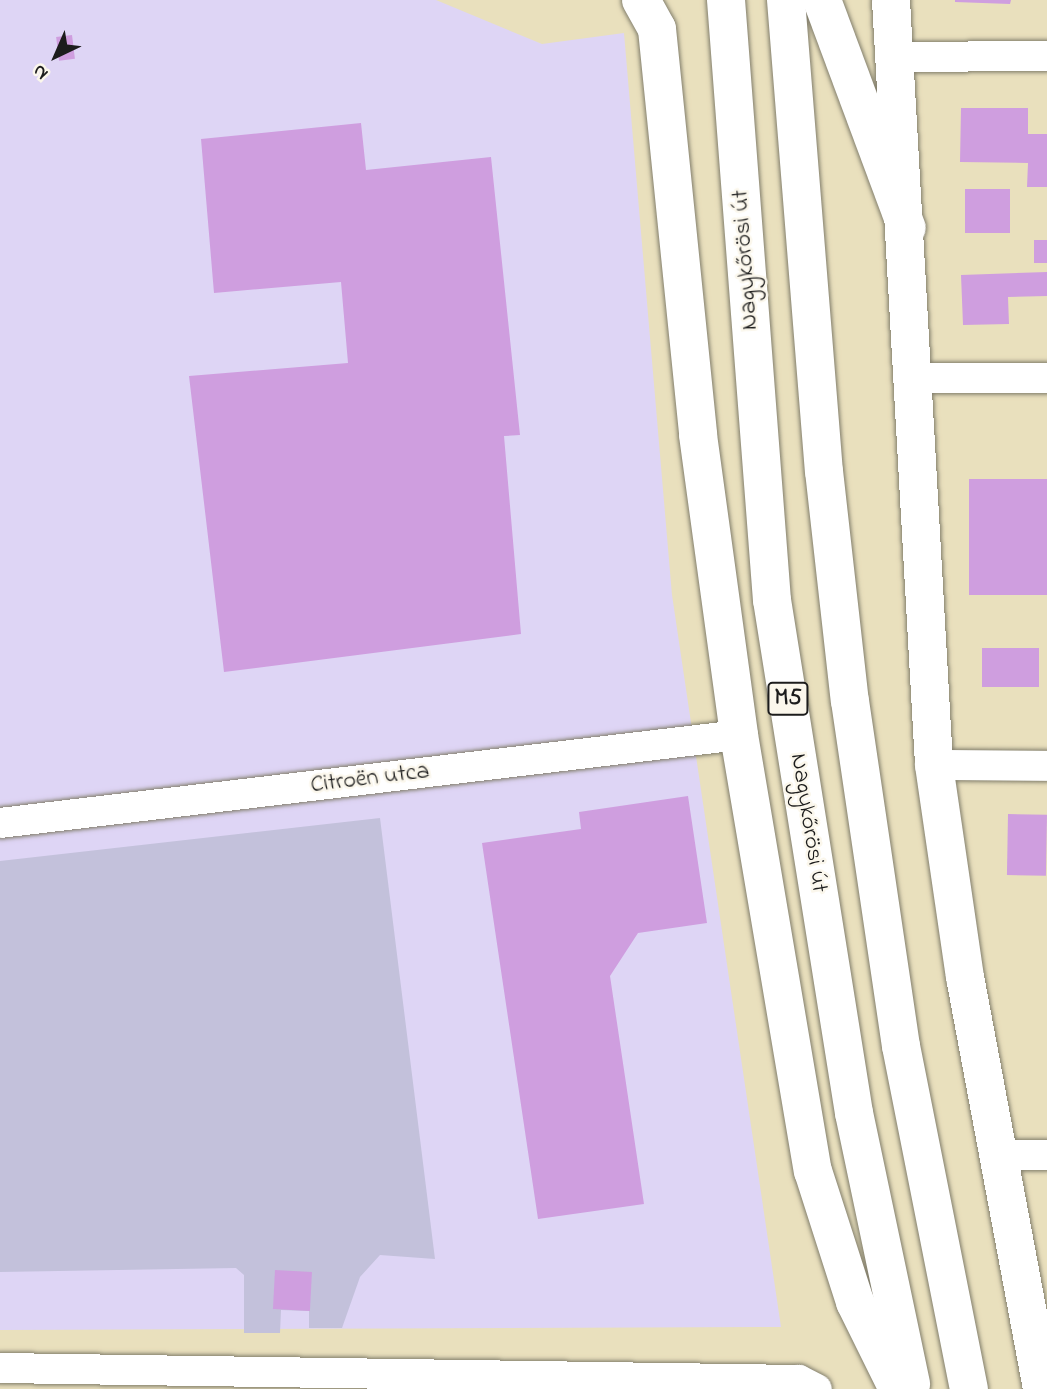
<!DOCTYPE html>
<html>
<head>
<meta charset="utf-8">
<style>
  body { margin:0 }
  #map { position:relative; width:1047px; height:1389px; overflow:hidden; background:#e9e0bd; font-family:"Indie Flower",sans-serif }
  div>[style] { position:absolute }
  .built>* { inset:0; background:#ded5f5 }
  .industrial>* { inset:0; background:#c3c1db }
  .building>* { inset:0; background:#cf9edf; transform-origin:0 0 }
  .roads { filter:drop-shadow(0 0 2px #827e6c) drop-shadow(0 0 2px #827e6c) }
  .street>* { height:30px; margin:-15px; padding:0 15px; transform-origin:15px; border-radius:15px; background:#fff }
  .secondary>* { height:38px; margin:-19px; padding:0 19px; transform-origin:19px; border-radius:19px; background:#fff }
  .primary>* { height:38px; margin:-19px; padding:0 19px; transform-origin:19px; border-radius:19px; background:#fff }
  span { translate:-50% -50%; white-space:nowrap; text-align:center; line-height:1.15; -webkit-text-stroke:5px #fbf7ec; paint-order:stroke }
  .shield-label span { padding:2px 5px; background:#fbf7ec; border:2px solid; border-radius:5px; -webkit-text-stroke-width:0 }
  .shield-label { font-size:23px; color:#1c1c1c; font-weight:700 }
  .street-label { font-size:24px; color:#1c1c1c }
  .north { position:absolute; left:21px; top:21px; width:70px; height:70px; -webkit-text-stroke:5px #fbf7ec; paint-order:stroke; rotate:224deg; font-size:19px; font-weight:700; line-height:28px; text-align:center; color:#1c1c1c }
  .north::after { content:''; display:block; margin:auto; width:24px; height:32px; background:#1c1c1c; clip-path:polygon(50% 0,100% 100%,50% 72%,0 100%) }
</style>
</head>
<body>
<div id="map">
  <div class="built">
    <div style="clip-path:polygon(0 0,436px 0,542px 44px,624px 33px,672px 595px,781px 1327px,0 1330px)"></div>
  </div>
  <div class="industrial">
    <div style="clip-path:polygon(380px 818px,435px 1259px,380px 1255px,360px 1277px,342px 1328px,309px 1328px,309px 1311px,281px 1310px,280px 1333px,244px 1333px,244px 1275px,236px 1268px,0 1272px,0 861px)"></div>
  </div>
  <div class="building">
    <div style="clip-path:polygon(955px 0,1011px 0,1010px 4px,955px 2px)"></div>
    <div style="left:72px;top:35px;width:24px;height:16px;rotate:83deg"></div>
    <div style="clip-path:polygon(961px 108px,1028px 108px,1028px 134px,1047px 134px,1047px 187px,1027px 187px,1028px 163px,960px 162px)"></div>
    <div style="clip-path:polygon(361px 123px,366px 170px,491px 157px,520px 435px,504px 436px,521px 634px,224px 672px,189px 376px,348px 363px,341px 282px,214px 293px,201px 139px)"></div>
    <div style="left:965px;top:189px;width:45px;height:44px"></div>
    <div style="left:1047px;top:240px;width:23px;height:13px;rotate:90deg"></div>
    <div style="clip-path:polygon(1047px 272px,1047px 296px,1008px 297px,1009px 324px,963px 325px,961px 275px)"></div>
    <div style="left:1047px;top:479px;width:116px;height:78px;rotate:90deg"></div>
    <div style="left:982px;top:648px;width:57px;height:39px"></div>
    <div style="clip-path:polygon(688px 796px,707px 923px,638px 933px,610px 976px,644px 1204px,538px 1219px,482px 843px,581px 829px,579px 812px)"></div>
    <div style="left:1008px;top:814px;width:39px;height:61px;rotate:1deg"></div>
    <div style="left:275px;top:1270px;width:37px;height:39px;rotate:3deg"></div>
  </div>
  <div class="roads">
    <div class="street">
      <div style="left:898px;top:57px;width:149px;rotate:-0.4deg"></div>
      <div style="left:912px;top:378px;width:135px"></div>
      <div style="left:934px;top:765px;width:113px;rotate:0.5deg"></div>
      <div style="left:0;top:823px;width:744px;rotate:-6.79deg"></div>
      <div style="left:996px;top:1155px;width:51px"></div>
      <div style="left:0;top:1368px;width:799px;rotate:0.86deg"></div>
      <div style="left:799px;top:1380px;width:20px;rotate:27deg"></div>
    </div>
    <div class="secondary">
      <div style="left:891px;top:0;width:766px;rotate:86.78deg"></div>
      <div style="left:934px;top:765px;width:214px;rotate:81.7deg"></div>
      <div style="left:965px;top:977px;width:419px;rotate:79.4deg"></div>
    </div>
    <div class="primary">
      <div style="left:641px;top:0;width:33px;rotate:61deg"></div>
      <div style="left:657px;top:29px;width:408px;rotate:84.2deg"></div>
      <div style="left:698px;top:435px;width:303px;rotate:82.2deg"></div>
      <div style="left:739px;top:735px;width:442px;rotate:80.4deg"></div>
      <div style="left:813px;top:1171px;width:138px;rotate:72.2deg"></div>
      <div style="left:855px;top:1302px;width:97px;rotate:63.7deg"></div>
      <div style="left:726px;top:0;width:602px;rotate:85.62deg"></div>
      <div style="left:772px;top:600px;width:520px;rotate:80.92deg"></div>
      <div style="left:854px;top:1113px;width:277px;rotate:78.1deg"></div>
      <div style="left:786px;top:0;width:473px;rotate:85.4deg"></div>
      <div style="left:824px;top:471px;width:231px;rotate:83.6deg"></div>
      <div style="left:850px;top:701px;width:349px;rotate:81.6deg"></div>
      <div style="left:901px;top:1046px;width:350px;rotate:78.8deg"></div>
      <div style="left:822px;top:0;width:243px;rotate:69.6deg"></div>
    </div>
  </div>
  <div class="shield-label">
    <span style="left:788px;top:699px">M5</span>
  </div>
  <div class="street-label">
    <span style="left:746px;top:260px;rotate:-94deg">Nagykőrösi út</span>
    <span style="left:370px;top:779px;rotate:-7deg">Citroën utca</span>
    <span style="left:808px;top:823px;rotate:81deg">Nagykőrösi út</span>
  </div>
  <div class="north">N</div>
</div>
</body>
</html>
